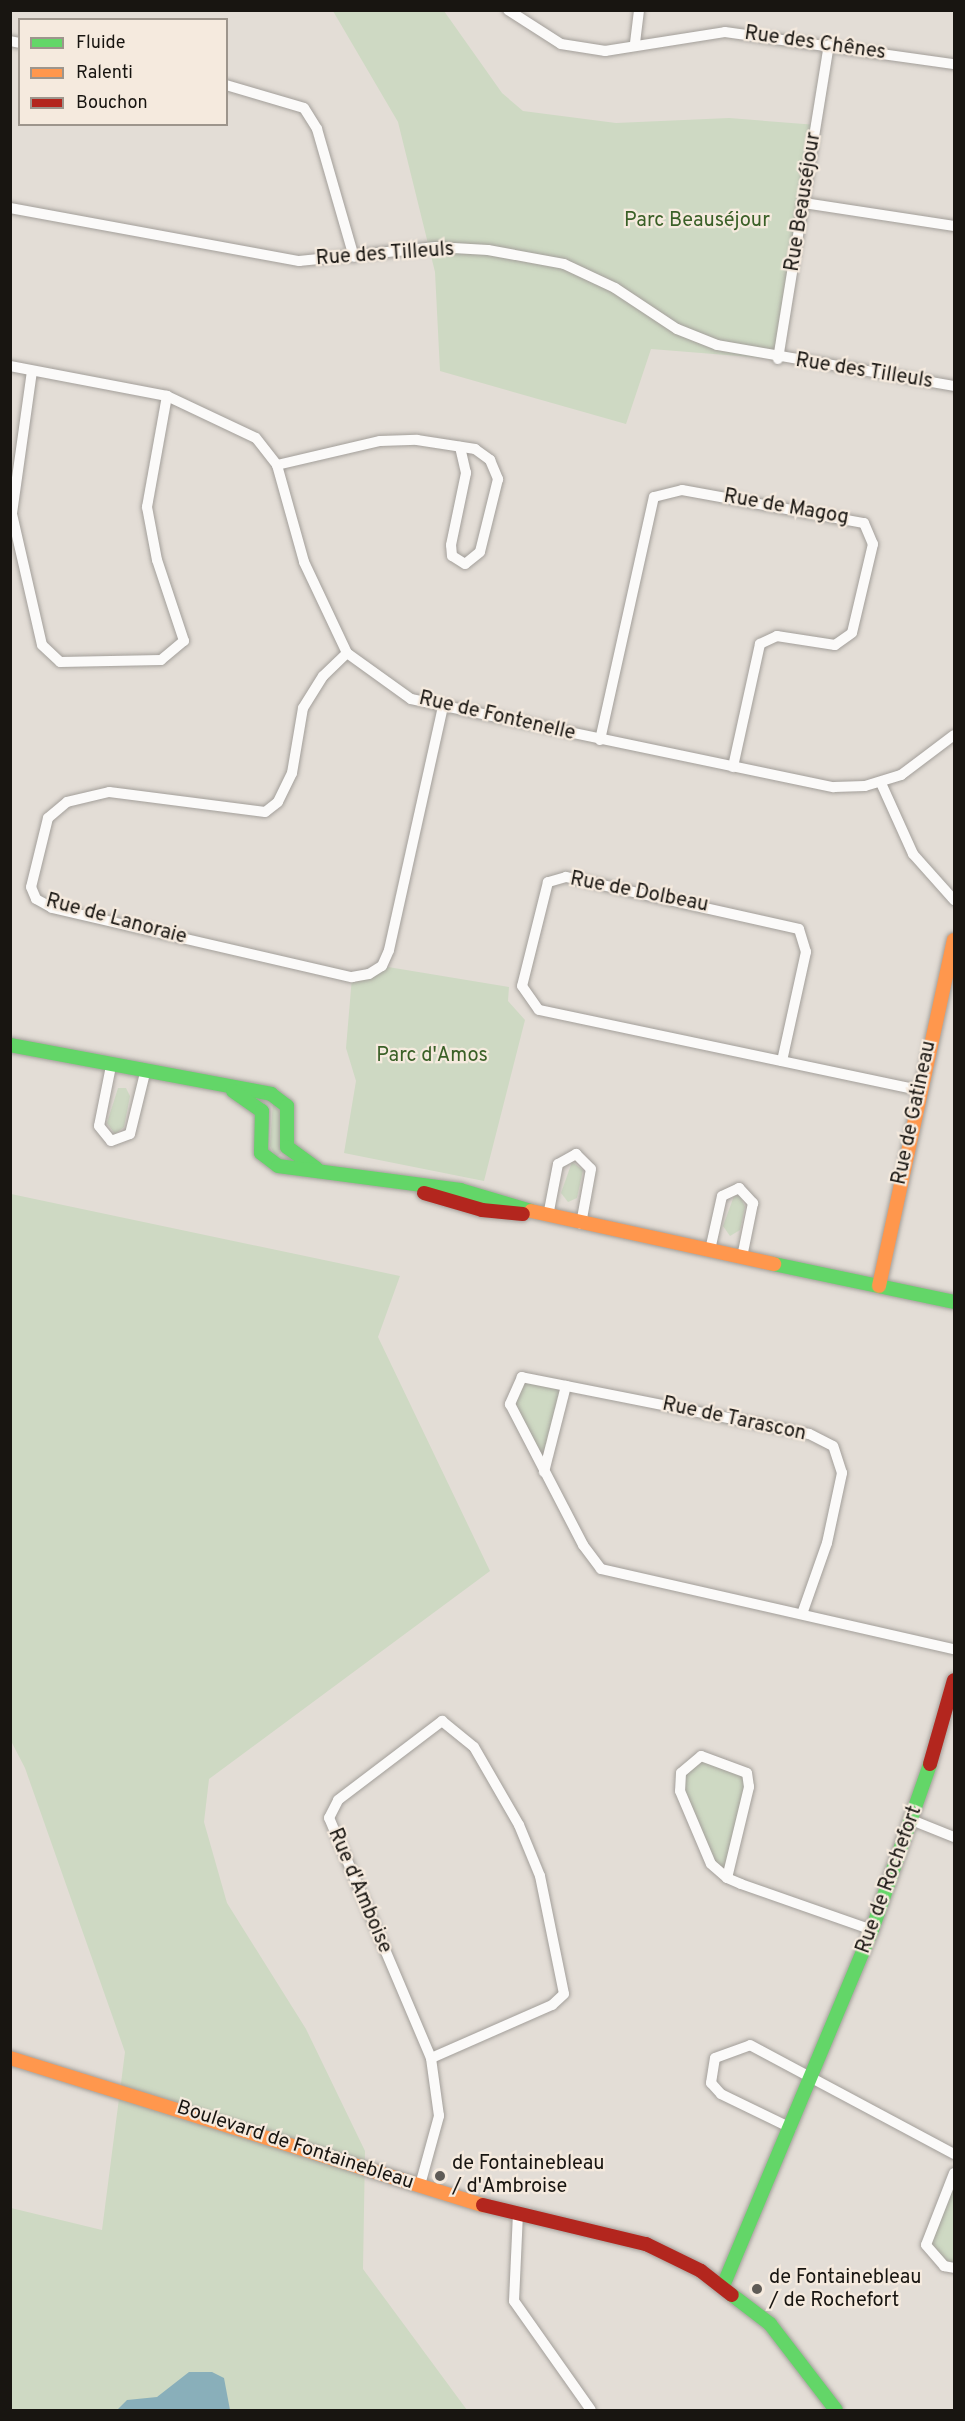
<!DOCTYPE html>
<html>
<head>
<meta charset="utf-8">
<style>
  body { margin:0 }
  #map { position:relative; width:965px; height:2421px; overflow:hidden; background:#e3ddd6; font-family:Overpass,sans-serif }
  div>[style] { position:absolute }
  .green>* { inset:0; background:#ced9c3 }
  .water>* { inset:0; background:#89afba }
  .roads { filter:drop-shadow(0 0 2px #a39f9a) drop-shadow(0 0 2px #a39f9a) }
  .street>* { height:10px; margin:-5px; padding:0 5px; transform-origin:5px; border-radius:5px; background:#fbfaf9 }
  .fast>* { height:14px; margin:-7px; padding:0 7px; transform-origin:7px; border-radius:7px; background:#63d668 }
  .slow>* { height:14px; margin:-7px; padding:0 7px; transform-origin:7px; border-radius:7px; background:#ff974d }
  .jam>* { height:14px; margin:-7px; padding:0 7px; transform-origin:7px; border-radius:7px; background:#b3261e }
  .dots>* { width:16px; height:16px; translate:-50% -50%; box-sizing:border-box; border:3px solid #f5eade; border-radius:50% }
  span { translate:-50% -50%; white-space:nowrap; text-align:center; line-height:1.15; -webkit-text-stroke:4.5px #f5eade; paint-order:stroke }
  .street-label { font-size:20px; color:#181511 }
  .park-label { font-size:20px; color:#3a6027 }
  .poi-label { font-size:20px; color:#181511 }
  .left { translate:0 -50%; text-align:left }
  .frame { position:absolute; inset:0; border:12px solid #181511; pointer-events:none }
  .legend { position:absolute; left:18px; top:18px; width:210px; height:108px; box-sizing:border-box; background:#f5eade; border:2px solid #9d958c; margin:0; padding:8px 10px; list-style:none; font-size:18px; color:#181511 }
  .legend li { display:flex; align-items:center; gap:12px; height:30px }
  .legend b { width:30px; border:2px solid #9d958c }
</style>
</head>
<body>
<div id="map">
  <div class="green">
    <div style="clip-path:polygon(333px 11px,444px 11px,502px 93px,523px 111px,616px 123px,729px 118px,817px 125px,778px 359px,651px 349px,626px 424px,440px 371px,435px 272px,398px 122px)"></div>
    <div style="clip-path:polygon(382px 966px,509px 987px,508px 1001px,525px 1020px,484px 1181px,344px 1153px,356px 1081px,346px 1048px,352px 977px)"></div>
    <div style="clip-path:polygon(118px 1088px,126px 1088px,130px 1096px,124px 1127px,115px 1134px,107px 1123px)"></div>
    <div style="clip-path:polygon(273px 1102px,280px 1113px,281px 1153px,276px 1157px,270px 1146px)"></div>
    <div style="clip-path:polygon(572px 1162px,583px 1170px,577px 1198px,568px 1202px,561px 1193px)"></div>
    <div style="clip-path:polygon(11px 1194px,400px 1276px,378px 1337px,490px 1571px,209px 1779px,204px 1822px,227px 1903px,306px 2029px,365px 2151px,363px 2269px,467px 2410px,11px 2410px,11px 2208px,102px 2230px,125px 2052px,25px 1768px,11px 1741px)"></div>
    <div style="clip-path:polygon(734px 1196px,740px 1196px,745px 1207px,740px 1230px,730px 1236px,723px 1226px)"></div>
    <div style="clip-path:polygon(522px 1377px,566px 1386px,544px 1472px,511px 1392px)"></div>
    <div style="clip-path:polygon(701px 1756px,747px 1773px,727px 1878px,711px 1864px,691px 1822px,681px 1773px)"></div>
    <div style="clip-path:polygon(954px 2173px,954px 2268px,933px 2256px,928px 2231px)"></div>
  </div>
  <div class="water">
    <div style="clip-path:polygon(189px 2372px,212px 2372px,224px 2378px,230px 2410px,117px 2410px,127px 2400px,157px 2397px)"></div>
  </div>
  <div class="roads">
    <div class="street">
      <div style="left:508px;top:10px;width:63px;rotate:32.7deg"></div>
      <div style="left:561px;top:44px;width:45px;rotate:9deg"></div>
      <div style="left:605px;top:51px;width:121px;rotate:-9deg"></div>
      <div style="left:725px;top:32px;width:231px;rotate:8deg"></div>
      <div style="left:10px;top:41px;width:10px;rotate:11deg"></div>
      <div style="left:635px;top:43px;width:33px;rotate:-83deg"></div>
      <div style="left:226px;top:85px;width:81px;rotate:16.4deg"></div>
      <div style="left:304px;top:108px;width:25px;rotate:58deg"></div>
      <div style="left:317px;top:129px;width:133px;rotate:73.9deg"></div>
      <div style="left:804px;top:203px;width:152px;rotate:8.7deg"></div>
      <div style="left:10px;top:208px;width:294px;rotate:10.4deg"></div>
      <div style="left:299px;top:261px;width:138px;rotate:-5.8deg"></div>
      <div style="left:436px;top:247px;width:52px;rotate:3.3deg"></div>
      <div style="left:488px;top:250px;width:77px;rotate:10.4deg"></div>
      <div style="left:564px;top:264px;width:56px;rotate:25.2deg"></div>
      <div style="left:615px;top:288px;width:74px;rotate:33.5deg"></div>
      <div style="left:677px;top:329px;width:43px;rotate:21.8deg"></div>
      <div style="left:717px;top:345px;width:241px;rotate:9.8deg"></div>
      <div style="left:778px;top:359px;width:318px;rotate:-80.8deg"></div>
      <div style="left:10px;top:366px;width:160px;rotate:10.8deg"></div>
      <div style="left:167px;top:396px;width:98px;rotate:25.3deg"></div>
      <div style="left:256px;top:438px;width:34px;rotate:52deg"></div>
      <div style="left:277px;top:465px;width:101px;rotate:74.4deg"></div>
      <div style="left:304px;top:562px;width:101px;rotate:64.7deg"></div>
      <div style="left:347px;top:653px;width:79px;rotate:35.7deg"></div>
      <div style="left:411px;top:699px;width:432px;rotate:11.8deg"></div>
      <div style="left:834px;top:787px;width:31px;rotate:-2deg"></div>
      <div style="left:865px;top:786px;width:38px;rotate:-17deg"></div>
      <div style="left:901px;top:775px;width:66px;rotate:-37deg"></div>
      <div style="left:32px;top:371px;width:144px;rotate:98deg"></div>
      <div style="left:12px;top:514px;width:134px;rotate:77.1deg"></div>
      <div style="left:42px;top:645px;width:25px;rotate:43deg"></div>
      <div style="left:60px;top:662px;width:101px;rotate:-1.1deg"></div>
      <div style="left:161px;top:660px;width:30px;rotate:-40deg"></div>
      <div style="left:184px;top:641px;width:85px;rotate:-108.4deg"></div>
      <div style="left:157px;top:560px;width:54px;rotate:-100.7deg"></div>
      <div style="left:147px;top:507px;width:113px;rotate:-79.8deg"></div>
      <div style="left:277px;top:465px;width:106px;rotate:-13.1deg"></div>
      <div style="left:380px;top:441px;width:37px;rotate:-2deg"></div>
      <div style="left:417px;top:440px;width:59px;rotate:8.8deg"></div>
      <div style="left:475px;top:449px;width:19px;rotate:36deg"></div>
      <div style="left:490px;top:460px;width:21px;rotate:67deg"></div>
      <div style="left:498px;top:479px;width:75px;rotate:103.9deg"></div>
      <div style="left:480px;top:552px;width:19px;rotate:141deg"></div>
      <div style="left:465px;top:564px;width:15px;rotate:-148deg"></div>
      <div style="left:452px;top:556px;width:11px;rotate:-95deg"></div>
      <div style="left:451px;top:545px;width:74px;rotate:-78.2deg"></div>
      <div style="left:466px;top:473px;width:27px;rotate:-103deg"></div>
      <div style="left:347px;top:653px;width:33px;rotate:136deg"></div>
      <div style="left:323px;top:676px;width:38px;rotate:122deg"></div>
      <div style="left:303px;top:708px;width:66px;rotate:99.6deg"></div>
      <div style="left:292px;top:773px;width:32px;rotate:116deg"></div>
      <div style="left:278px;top:802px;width:16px;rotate:142deg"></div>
      <div style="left:265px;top:812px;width:157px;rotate:-172.7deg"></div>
      <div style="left:109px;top:792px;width:43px;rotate:166.6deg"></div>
      <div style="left:67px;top:802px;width:25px;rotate:140deg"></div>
      <div style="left:48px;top:818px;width:71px;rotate:103.8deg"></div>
      <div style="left:31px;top:887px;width:13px;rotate:67deg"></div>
      <div style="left:36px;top:899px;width:18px;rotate:29deg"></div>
      <div style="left:52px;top:908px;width:308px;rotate:13deg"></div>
      <div style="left:352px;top:977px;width:17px;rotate:-10deg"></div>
      <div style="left:369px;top:974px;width:15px;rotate:-32deg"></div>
      <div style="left:382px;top:966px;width:17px;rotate:-66deg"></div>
      <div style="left:389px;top:950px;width:249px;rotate:-77.5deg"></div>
      <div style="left:600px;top:740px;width:249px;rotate:-77.5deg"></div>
      <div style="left:654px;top:497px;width:29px;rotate:-14deg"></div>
      <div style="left:682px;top:490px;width:185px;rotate:10.3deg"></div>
      <div style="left:864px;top:523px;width:23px;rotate:67deg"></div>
      <div style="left:873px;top:544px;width:91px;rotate:103.3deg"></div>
      <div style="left:852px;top:633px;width:21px;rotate:145deg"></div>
      <div style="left:835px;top:645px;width:59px;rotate:-171.2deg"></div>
      <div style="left:777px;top:636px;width:19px;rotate:155deg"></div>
      <div style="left:760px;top:644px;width:126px;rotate:102.4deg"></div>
      <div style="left:881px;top:783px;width:78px;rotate:65.7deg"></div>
      <div style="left:913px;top:854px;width:62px;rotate:48.3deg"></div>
      <div style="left:782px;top:1061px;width:112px;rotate:-77.6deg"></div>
      <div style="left:806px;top:952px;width:24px;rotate:-107deg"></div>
      <div style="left:799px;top:929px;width:239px;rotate:-167.4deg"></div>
      <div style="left:566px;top:877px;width:19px;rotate:164deg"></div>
      <div style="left:548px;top:882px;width:107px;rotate:104deg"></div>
      <div style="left:522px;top:986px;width:29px;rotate:55deg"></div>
      <div style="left:539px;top:1010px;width:389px;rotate:11.9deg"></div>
      <div style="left:111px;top:1066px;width:61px;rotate:101.3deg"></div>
      <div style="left:99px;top:1126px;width:19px;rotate:51deg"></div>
      <div style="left:111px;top:1141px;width:20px;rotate:-20deg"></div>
      <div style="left:130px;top:1134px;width:63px;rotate:-76.2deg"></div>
      <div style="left:548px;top:1216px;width:53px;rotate:-79.1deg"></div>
      <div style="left:558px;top:1164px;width:21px;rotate:-29deg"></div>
      <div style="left:576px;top:1154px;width:21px;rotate:45deg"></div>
      <div style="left:591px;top:1169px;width:56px;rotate:100.3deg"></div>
      <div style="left:710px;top:1250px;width:55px;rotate:-77.5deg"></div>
      <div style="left:722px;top:1196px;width:19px;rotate:-25deg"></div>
      <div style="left:739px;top:1188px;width:21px;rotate:47deg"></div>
      <div style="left:753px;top:1203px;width:55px;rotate:101.5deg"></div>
      <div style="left:544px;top:1472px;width:89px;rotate:-75.7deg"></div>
      <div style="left:802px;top:1614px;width:75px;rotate:-70.6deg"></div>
      <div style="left:827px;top:1543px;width:72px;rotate:-77.9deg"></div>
      <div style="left:842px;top:1473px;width:28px;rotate:-108deg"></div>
      <div style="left:833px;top:1446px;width:27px;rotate:-153deg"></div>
      <div style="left:809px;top:1434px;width:293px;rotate:-168.8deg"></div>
      <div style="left:522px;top:1377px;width:30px;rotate:114deg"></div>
      <div style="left:510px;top:1404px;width:159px;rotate:62.6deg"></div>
      <div style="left:583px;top:1545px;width:30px;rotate:53deg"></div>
      <div style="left:601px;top:1569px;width:362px;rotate:12.8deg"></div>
      <div style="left:914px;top:1821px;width:43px;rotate:21.8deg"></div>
      <div style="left:727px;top:1878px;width:94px;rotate:-76.4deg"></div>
      <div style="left:749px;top:1787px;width:14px;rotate:-98deg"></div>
      <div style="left:747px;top:1773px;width:49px;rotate:-159.7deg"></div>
      <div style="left:701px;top:1756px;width:26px;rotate:140deg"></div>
      <div style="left:681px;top:1773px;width:18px;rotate:93deg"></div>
      <div style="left:680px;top:1791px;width:79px;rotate:67deg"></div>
      <div style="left:711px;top:1864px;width:21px;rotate:41deg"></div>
      <div style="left:727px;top:1878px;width:15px;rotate:23deg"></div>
      <div style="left:741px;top:1884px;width:139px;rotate:19.3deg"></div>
      <div style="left:791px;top:2128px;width:78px;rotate:-154.1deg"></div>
      <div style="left:721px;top:2094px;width:15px;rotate:-132deg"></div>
      <div style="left:711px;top:2083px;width:25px;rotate:-81deg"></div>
      <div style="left:715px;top:2058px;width:37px;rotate:-20deg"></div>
      <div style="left:750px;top:2045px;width:231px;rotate:28.1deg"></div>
      <div style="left:954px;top:2173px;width:77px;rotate:111.3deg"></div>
      <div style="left:926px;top:2245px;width:28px;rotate:49deg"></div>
      <div style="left:944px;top:2266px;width:10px;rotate:11deg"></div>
      <div style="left:420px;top:2185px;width:72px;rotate:-74.6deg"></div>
      <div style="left:439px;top:2116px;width:59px;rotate:-97.9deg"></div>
      <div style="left:431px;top:2058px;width:261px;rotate:-113deg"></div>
      <div style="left:329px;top:1818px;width:20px;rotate:-63deg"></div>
      <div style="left:338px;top:1800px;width:131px;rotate:-37.2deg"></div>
      <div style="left:442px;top:1721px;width:41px;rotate:39.1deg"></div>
      <div style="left:474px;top:1747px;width:90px;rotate:60deg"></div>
      <div style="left:519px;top:1825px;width:55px;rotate:67.6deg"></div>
      <div style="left:540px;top:1876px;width:120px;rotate:78.5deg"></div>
      <div style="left:564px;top:1994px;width:16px;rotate:137deg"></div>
      <div style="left:552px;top:2005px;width:132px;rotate:156.3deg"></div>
      <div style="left:518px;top:2213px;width:88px;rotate:92.6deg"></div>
      <div style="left:514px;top:2301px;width:133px;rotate:54.8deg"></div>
    </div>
    <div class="fast">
      <div style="left:10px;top:1045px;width:266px;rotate:10.6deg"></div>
      <div style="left:271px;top:1094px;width:20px;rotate:37deg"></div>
      <div style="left:287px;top:1106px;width:41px;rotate:90deg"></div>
      <div style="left:287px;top:1147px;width:36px;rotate:36deg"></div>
      <div style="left:233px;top:1091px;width:35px;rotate:35deg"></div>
      <div style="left:262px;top:1111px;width:42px;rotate:91.4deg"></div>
      <div style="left:261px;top:1153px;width:21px;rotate:37deg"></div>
      <div style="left:278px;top:1166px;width:184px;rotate:7.5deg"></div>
      <div style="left:460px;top:1190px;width:74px;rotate:16.5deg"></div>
      <div style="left:774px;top:1264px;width:184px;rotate:11.9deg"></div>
      <div style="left:723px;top:2286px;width:386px;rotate:-67.3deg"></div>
      <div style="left:872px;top:1930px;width:176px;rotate:-70.7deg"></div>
      <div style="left:732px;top:2295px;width:48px;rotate:37.3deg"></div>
      <div style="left:770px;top:2324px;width:108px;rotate:52.5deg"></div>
    </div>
    <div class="slow">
      <div style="left:531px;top:1211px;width:249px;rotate:12.3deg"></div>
      <div style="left:879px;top:1286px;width:354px;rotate:-77.8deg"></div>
      <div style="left:10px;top:2058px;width:495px;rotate:17.3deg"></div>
    </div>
    <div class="jam">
      <div style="left:424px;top:1193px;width:60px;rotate:16.3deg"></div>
      <div style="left:482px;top:1210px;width:41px;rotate:5.6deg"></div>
      <div style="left:930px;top:1764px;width:87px;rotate:-74.1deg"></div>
      <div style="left:483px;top:2205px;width:168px;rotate:13.5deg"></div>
      <div style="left:646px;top:2244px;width:61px;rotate:26.1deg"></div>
      <div style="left:701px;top:2271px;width:39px;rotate:38deg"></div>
    </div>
  </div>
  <div class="dots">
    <div style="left:440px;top:2176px;background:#5f5b56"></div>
    <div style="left:757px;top:2289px;background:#5f5b56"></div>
  </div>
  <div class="street-label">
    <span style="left:815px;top:44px;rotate:8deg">Rue des Chênes</span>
    <span style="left:804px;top:202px;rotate:-81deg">Rue Beauséjour</span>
    <span style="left:385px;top:255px;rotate:-4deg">Rue des Tilleuls</span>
    <span style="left:864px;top:372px;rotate:9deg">Rue des Tilleuls</span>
    <span style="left:786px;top:508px;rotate:10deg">Rue de Magog</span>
    <span style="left:497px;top:717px;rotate:13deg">Rue de Fontenelle</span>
    <span style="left:639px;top:893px;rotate:11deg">Rue de Dolbeau</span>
    <span style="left:116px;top:920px;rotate:15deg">Rue de Lanoraie</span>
    <span style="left:915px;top:1113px;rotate:-78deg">Rue de Gatineau</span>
    <span style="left:734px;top:1420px;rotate:12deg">Rue de Tarascon</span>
    <span style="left:890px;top:1880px;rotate:-70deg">Rue de Rochefort</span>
    <span style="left:359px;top:1891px;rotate:67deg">Rue d'Amboise</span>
    <span style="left:295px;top:2146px;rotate:18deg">Boulevard de Fontainebleau</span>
  </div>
  <div class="park-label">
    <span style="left:697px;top:221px">Parc Beauséjour</span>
    <span style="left:432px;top:1056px">Parc d'Amos</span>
  </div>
  <div class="poi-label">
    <span class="left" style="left:452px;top:2176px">de Fontainebleau<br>/ d'Ambroise</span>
    <span class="left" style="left:769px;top:2290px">de Fontainebleau<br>/ de Rochefort</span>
  </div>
  <div class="frame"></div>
  <ul class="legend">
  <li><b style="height:8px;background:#63d668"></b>Fluide</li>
  <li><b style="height:8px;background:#ff974d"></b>Ralenti</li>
  <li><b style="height:8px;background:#b3261e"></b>Bouchon</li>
  </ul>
</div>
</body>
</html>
